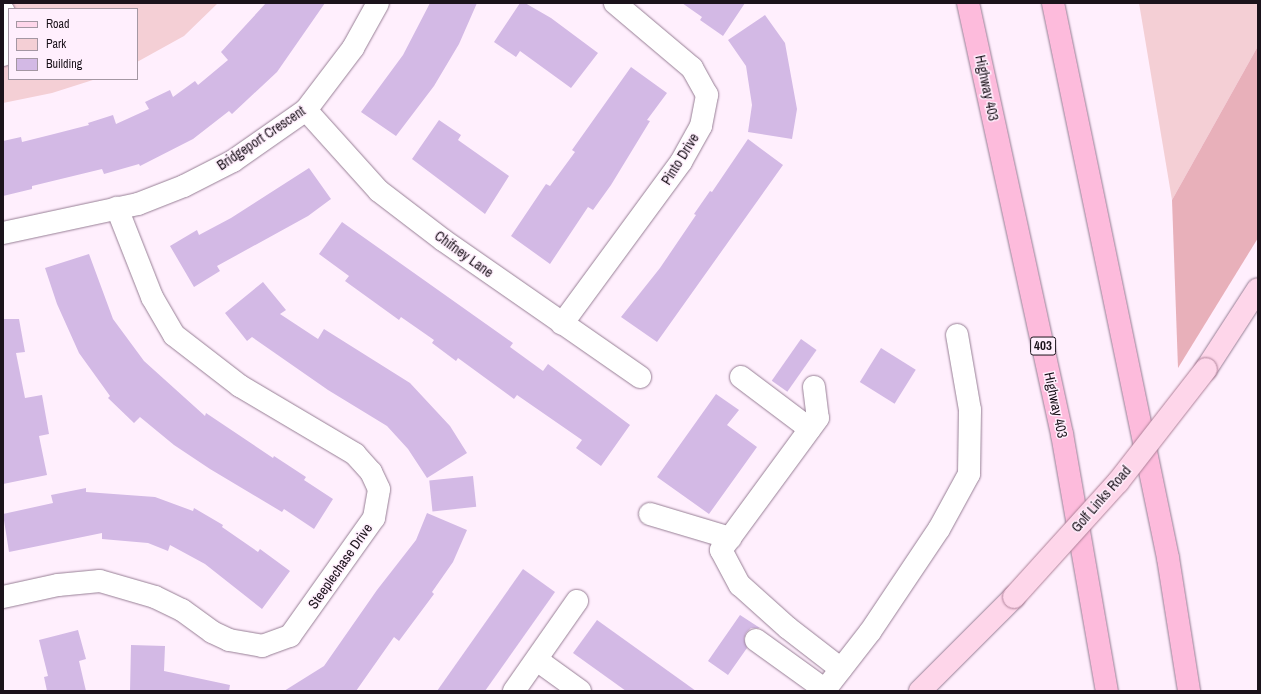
<!DOCTYPE html>
<html>
<head>
<meta charset="utf-8">
<style>
  body { margin:0 }
  #map { position:relative; width:1261px; height:694px; overflow:hidden; background:#ffeffd; font-family:"Archivo Narrow",sans-serif }
  div>[style] { position:absolute }
  .green>* { inset:0; background:#f4cfd5 }
  .forest>* { inset:0; background:#e8b0ba }
  .building>* { inset:0; background:#d3b9e5; transform-origin:0 0 }
  .roads { filter:drop-shadow(0 0 1px #977f95) drop-shadow(0 0 1px #977f95) }
  .minor>* { height:22px; margin:-11px; padding:0 11px; transform-origin:11px; border-radius:11px; background:#fff }
  .major>* { height:22px; margin:-11px; padding:0 11px; transform-origin:11px; border-radius:11px; background:#fed6ea }
  .highway>* { height:22px; margin:-11px; padding:0 11px; transform-origin:11px; border-radius:11px; background:#fdbbdc }
  .bridges { filter:drop-shadow(0 0 1px #ae8098) drop-shadow(0 0 1px #ae8098) }
  .major-bridge>* { height:22px; margin:-11px; padding:0 11px; transform-origin:11px; border-radius:11px; background:#fed6ea }
  span { translate:-50% -50%; white-space:nowrap; text-align:center; line-height:1.15; -webkit-text-stroke:3px #ffeffd; paint-order:stroke }
  .shield-label span { padding:1px 3px; background:#ffeffd; border:1px solid; border-radius:3px; -webkit-text-stroke-width:0 }
  .shield-label { font-size:13px; color:#1b131b; font-weight:700 }
  .street-label { font-size:14px; color:#1b131b }
  .frame { position:absolute; inset:0; border:4px solid #1b131b; pointer-events:none }
  .legend { position:absolute; left:8px; top:8px; width:130px; height:72px; box-sizing:border-box; background:#ffeffd; border:1px solid #a497a3; margin:0; padding:5px 7px; list-style:none; font-size:12px; color:#1b131b }
  .legend li { display:flex; align-items:center; gap:8px; height:20px }
  .legend b { width:20px; border:1px solid #a497a3 }
</style>
</head>
<body>
<div id="map">
  <div class="green">
    <div style="clip-path:polygon(3px 3px,218px 3px,184px 36px,137px 62px,137px 9px,9px 9px,9px 79px,96px 79px,52px 93px,3px 103px)"></div>
    <div style="clip-path:polygon(1139px 3px,1258px 3px,1258px 46px,1172px 200px)"></div>
  </div>
  <div class="forest">
    <div style="clip-path:polygon(1258px 46px,1258px 238px,1178px 368px,1172px 200px)"></div>
  </div>
  <div class="building">
    <div style="clip-path:polygon(266px 3px,325px 3px,277px 72px,232px 114px,229px 111px,193px 139px,140px 166px,139px 164px,104px 174px,102px 169px,32px 186px,32px 189px,3px 196px,3px 141px,21px 137px,22px 142px,54px 134px,89px 125px,88px 123px,113px 115px,116px 124px,149px 109px,145px 102px,170px 90px,173px 97px,195px 81px,198px 85px,228px 60px,221px 52px)"></div>
    <div style="clip-path:polygon(430px 3px,477px 3px,459px 44px,434px 86px,396px 136px,361px 112px,403px 55px)"></div>
    <div style="clip-path:polygon(520px 3px,525px 3px,551px 18px,598px 53px,571px 88px,520px 51px,516px 57px,494px 42px)"></div>
    <div style="clip-path:polygon(682px 3px,745px 3px,723px 36px,700px 20px,702px 17px)"></div>
    <div style="clip-path:polygon(765px 15px,785px 43px,797px 109px,792px 139px,748px 132px,752px 105px,746px 66px,728px 40px)"></div>
    <div style="clip-path:polygon(631px 67px,667px 93px,647px 120px,650px 121px,611px 185px,593px 210px,588px 207px,550px 264px,511px 236px,546px 184px,550px 186px,575px 152px,572px 150px)"></div>
    <div style="clip-path:polygon(439px 120px,461px 135px,458px 140px,509px 176px,485px 214px,412px 159px)"></div>
    <div style="clip-path:polygon(748px 139px,783px 165px,657px 342px,621px 317px,660px 268px,696px 215px,694px 214px,710px 191px,712px 192px)"></div>
    <div style="clip-path:polygon(309px 168px,331px 199px,308px 216px,217px 266px,220px 271px,194px 287px,170px 246px,197px 230px,199px 235px,231px 218px)"></div>
    <div style="clip-path:polygon(342px 222px,513px 343px,510px 347px,543px 371px,548px 364px,630px 425px,601px 466px,576px 448px,582px 440px,517px 395px,514px 399px,458px 358px,456px 361px,432px 343px,434px 340px,401px 317px,399px 320px,345px 281px,349px 276px,319px 254px)"></div>
    <div style="clip-path:polygon(89px 254px,113px 319px,144px 361px,205px 416px,206px 413px,273px 458px,274px 456px,306px 477px,304px 480px,333px 499px,314px 529px,284px 509px,282px 512px,210px 469px,174px 445px,140px 417px,134px 423px,108px 398px,110px 396px,79px 353px,57px 304px,45px 268px)"></div>
    <div style="clip-path:polygon(263px 282px,286px 310px,280px 314px,318px 339px,324px 329px,410px 383px,450px 426px,467px 453px,427px 478px,408px 449px,387px 426px,328px 390px,252px 337px,247px 341px,225px 313px)"></div>
    <div style="clip-path:polygon(3px 319px,19px 319px,25px 352px,16px 353px,25px 398px,42px 395px,49px 434px,39px 436px,47px 475px,3px 484px)"></div>
    <div style="left:801px;top:339px;width:19px;height:51px;rotate:35deg"></div>
    <div style="left:881px;top:348px;width:41px;height:40px;rotate:32deg"></div>
    <div style="clip-path:polygon(716px 394px,739px 410px,727px 425px,757px 447px,709px 514px,657px 477px)"></div>
    <div style="left:473px;top:476px;width:31px;height:44px;rotate:84deg"></div>
    <div style="clip-path:polygon(86px 488px,86px 492px,155px 497px,193px 511px,194px 508px,223px 525px,222px 527px,258px 552px,260px 549px,290px 571px,262px 609px,205px 564px,170px 545px,168px 551px,148px 543px,102px 539px,102px 533px,9px 552px,3px 514px,53px 503px,51px 495px)"></div>
    <div style="clip-path:polygon(427px 513px,467px 530px,453px 562px,432px 592px,434px 594px,399px 641px,394px 637px,356px 691px,284px 691px,324px 666px,377px 590px,416px 540px)"></div>
    <div style="clip-path:polygon(523px 569px,555px 592px,485px 691px,437px 691px)"></div>
    <div style="clip-path:polygon(740px 615px,760px 628px,751px 628px,746px 633px,744px 639px,747px 648px,728px 675px,708px 661px)"></div>
    <div style="clip-path:polygon(597px 620px,696px 691px,626px 691px,573px 653px)"></div>
    <div style="clip-path:polygon(78px 630px,86px 659px,79px 661px,86px 691px,47px 691px,44px 677px,48px 676px,39px 640px)"></div>
    <div style="clip-path:polygon(131px 645px,165px 646px,164px 671px,230px 685px,229px 691px,130px 691px)"></div>
  </div>
  <div class="roads">
    <div class="minor">
      <div style="left:3px;top:10px;width:15px;rotate:67deg"></div>
      <div style="left:3px;top:55px;width:17px;rotate:-69deg"></div>
      <div style="left:306px;top:110px;width:109px;rotate:48deg"></div>
      <div style="left:379px;top:191px;width:81px;rotate:37.4deg"></div>
      <div style="left:443px;top:240px;width:240px;rotate:34.8deg"></div>
      <div style="left:3px;top:233px;width:138px;rotate:-12.1deg"></div>
      <div style="left:138px;top:204px;width:49px;rotate:-21.4deg"></div>
      <div style="left:184px;top:186px;width:55px;rotate:-27deg"></div>
      <div style="left:233px;top:161px;width:89px;rotate:-34.9deg"></div>
      <div style="left:306px;top:110px;width:78px;rotate:-52.8deg"></div>
      <div style="left:353px;top:48px;width:51px;rotate:-60.9deg"></div>
      <div style="left:562px;top:324px;width:201px;rotate:-53.7deg"></div>
      <div style="left:681px;top:162px;width:41px;rotate:-60.9deg"></div>
      <div style="left:701px;top:126px;width:32px;rotate:-79deg"></div>
      <div style="left:707px;top:95px;width:31px;rotate:-119deg"></div>
      <div style="left:692px;top:68px;width:101px;rotate:-139.8deg"></div>
      <div style="left:741px;top:377px;width:86px;rotate:37deg"></div>
      <div style="left:814px;top:387px;width:31px;rotate:83deg"></div>
      <div style="left:818px;top:418px;width:164px;rotate:126.3deg"></div>
      <div style="left:721px;top:550px;width:40px;rotate:62deg"></div>
      <div style="left:740px;top:585px;width:64px;rotate:41.9deg"></div>
      <div style="left:788px;top:628px;width:67px;rotate:37.7deg"></div>
      <div style="left:650px;top:514px;width:84px;rotate:16.7deg"></div>
      <div style="left:3px;top:597px;width:56px;rotate:-12.3deg"></div>
      <div style="left:58px;top:585px;width:42px;rotate:-5.4deg"></div>
      <div style="left:100px;top:581px;width:57px;rotate:16.2deg"></div>
      <div style="left:155px;top:597px;width:30px;rotate:26deg"></div>
      <div style="left:182px;top:610px;width:37px;rotate:36deg"></div>
      <div style="left:212px;top:632px;width:19px;rotate:25deg"></div>
      <div style="left:229px;top:640px;width:34px;rotate:10deg"></div>
      <div style="left:262px;top:646px;width:30px;rotate:-20deg"></div>
      <div style="left:290px;top:636px;width:145px;rotate:-54.6deg"></div>
      <div style="left:374px;top:518px;width:29px;rotate:-80deg"></div>
      <div style="left:379px;top:489px;width:19px;rotate:-115deg"></div>
      <div style="left:371px;top:472px;width:24px;rotate:-132deg"></div>
      <div style="left:355px;top:454px;width:134px;rotate:-149.4deg"></div>
      <div style="left:240px;top:386px;width:83px;rotate:-142.3deg"></div>
      <div style="left:174px;top:335px;width:44px;rotate:-120.1deg"></div>
      <div style="left:152px;top:297px;width:96px;rotate:-111.5deg"></div>
      <div style="left:756px;top:640px;width:84px;rotate:35.8deg"></div>
      <div style="left:537px;top:660px;width:53px;rotate:35.8deg"></div>
      <div style="left:514px;top:691px;width:110px;rotate:-55deg"></div>
      <div style="left:824px;top:691px;width:75px;rotate:-52.1deg"></div>
      <div style="left:870px;top:632px;width:124px;rotate:-56.2deg"></div>
      <div style="left:939px;top:529px;width:63px;rotate:-61.4deg"></div>
      <div style="left:969px;top:474px;width:64px;rotate:-89.1deg"></div>
      <div style="left:970px;top:410px;width:76px;rotate:-99.8deg"></div>
    </div>
    <div class="major">
      <div style="left:1206px;top:369px;width:95px;rotate:-57deg"></div>
      <div style="left:920px;top:691px;width:133px;rotate:-45deg"></div>
    </div>
    <div class="highway">
      <div style="left:968px;top:3px;width:441px;rotate:77.7deg"></div>
      <div style="left:1062px;top:434px;width:261px;rotate:80.1deg"></div>
      <div style="left:1053px;top:3px;width:567px;rotate:78.29deg"></div>
      <div style="left:1168px;top:558px;width:135px;rotate:81deg"></div>
    </div>
  </div>
  <div class="bridges">
    <div class="major-bridge">
      <div style="left:1014px;top:597px;width:155px;rotate:-47.9deg"></div>
      <div style="left:1118px;top:482px;width:143px;rotate:-52.1deg"></div>
    </div>
  </div>
  <div class="shield-label">
    <span style="left:1043px;top:346px">403</span>
  </div>
  <div class="street-label">
    <span style="left:987px;top:88px;rotate:78deg">Highway 403</span>
    <span style="left:261px;top:138px;rotate:-34deg">Bridgeport Crescent</span>
    <span style="left:680px;top:159px;rotate:-58deg">Pinto Drive</span>
    <span style="left:464px;top:254px;rotate:36deg">Chifney Lane</span>
    <span style="left:1056px;top:405px;rotate:78deg">Highway 403</span>
    <span style="left:1101px;top:499px;rotate:-49deg">Golf Links Road</span>
    <span style="left:340px;top:566px;rotate:-55deg">Steeplechase Drive</span>
  </div>
  <div class="frame"></div>
  <ul class="legend">
  <li><b style="height:5px;background:#fed6ea"></b>Road</li>
  <li><b style="height:11px;background:#f4cfd5"></b>Park</li>
  <li><b style="height:11px;background:#d3b9e5"></b>Building</li>
  </ul>
</div>
</body>
</html>
